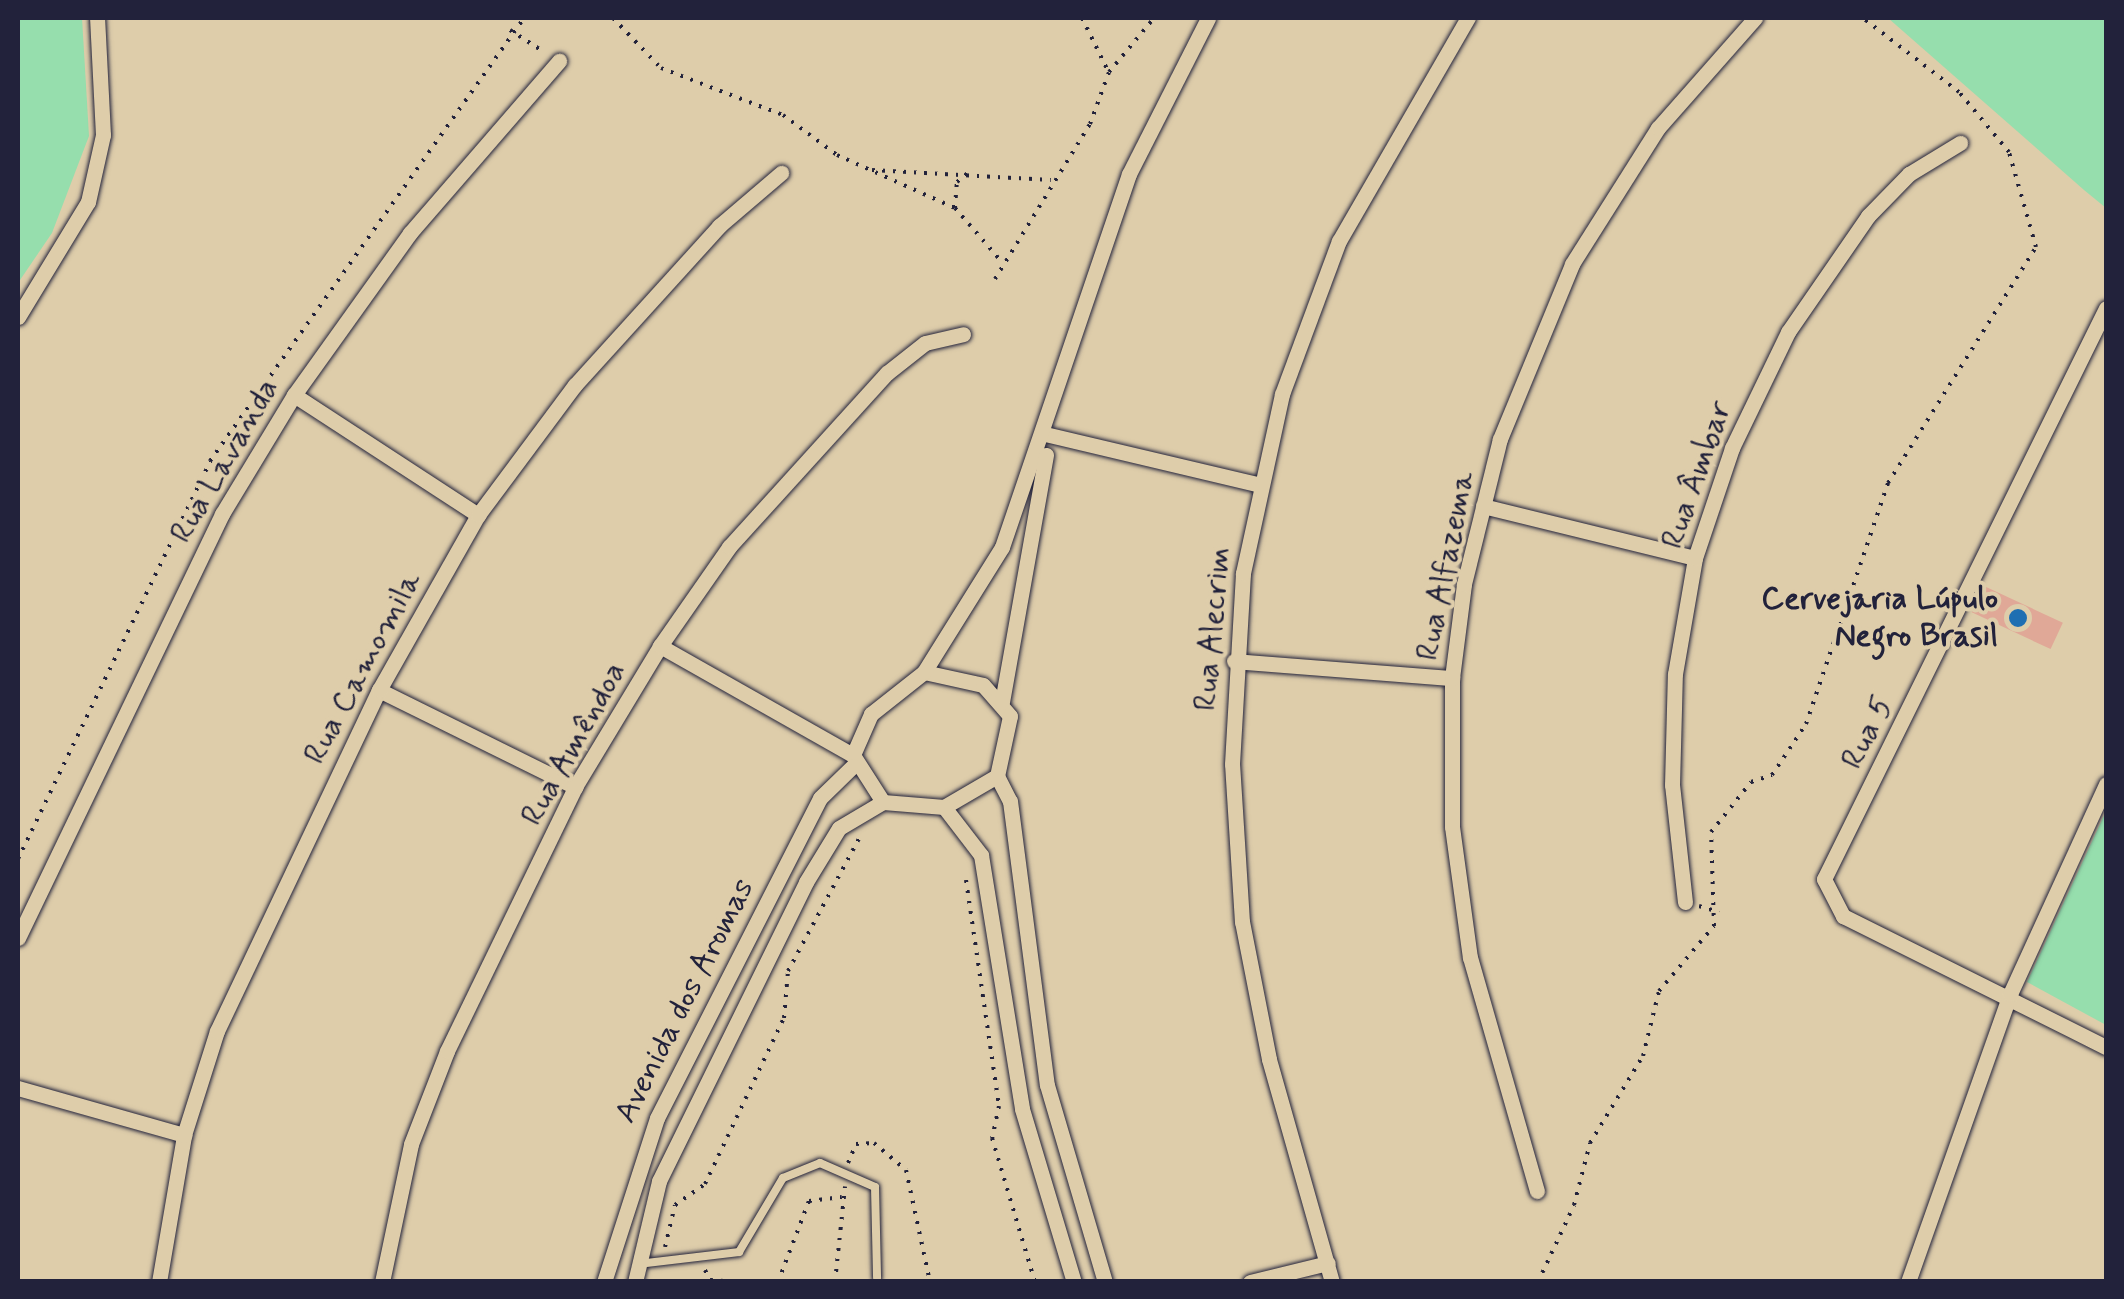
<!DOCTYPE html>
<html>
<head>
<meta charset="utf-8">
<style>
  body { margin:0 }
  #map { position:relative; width:2124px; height:1299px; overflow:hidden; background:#decdaa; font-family:Mynerve,sans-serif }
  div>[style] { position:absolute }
  .green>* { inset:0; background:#96dead }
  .building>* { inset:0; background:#e0a897; transform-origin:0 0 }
  .path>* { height:4px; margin-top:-2px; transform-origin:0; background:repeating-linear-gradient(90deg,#22223b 0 2.5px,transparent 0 10.5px) }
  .roads { filter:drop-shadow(0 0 2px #22223b) drop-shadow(0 0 2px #22223b) }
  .lane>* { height:8px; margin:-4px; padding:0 4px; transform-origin:4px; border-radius:4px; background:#decdaa }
  .street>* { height:15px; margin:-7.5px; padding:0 7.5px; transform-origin:7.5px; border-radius:7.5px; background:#decdaa }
  .dots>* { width:28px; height:28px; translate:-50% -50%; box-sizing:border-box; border:5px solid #decdaa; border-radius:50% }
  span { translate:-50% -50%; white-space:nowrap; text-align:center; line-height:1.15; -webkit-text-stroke:8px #decdaa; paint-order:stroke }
  .street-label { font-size:32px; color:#22223b }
  .poi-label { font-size:32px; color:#22223b; font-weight:700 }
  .right { translate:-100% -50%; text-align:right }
  .frame { position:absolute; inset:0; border:20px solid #22223b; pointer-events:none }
</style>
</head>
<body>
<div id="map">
  <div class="green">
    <div style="clip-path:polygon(18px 18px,82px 18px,89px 136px,52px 233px,18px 283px)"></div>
    <div style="clip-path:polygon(1888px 18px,2106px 18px,2106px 208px,2084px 190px)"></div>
    <div style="clip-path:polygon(2106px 811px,2106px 1025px,2027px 982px)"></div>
  </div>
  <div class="building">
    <div style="left:1984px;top:586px;width:87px;height:29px;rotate:25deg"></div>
  </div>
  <div class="path">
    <div style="left:613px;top:18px;width:69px;rotate:46.2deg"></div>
    <div style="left:661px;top:68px;width:131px;rotate:21.1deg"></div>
    <div style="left:783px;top:115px;width:67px;rotate:36.5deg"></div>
    <div style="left:837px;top:155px;width:129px;rotate:24.2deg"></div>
    <div style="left:955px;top:208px;width:70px;rotate:49deg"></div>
    <div style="left:1082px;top:18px;width:59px;rotate:63.9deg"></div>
    <div style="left:510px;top:30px;width:40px;rotate:32.9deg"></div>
    <div style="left:872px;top:170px;width:179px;rotate:3.2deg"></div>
    <div style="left:955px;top:208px;width:26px;rotate:-86deg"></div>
    <div style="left:957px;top:182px;width:17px;rotate:-40deg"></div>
    <div style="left:995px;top:279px;width:182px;rotate:-58.5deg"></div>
    <div style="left:1090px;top:124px;width:55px;rotate:-69.9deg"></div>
    <div style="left:1109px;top:72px;width:70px;rotate:-50.2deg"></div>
    <div style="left:18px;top:859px;width:442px;rotate:-64.2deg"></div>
    <div style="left:210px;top:461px;width:543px;rotate:-54.67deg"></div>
    <div style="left:966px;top:880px;width:228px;rotate:81.7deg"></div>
    <div style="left:999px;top:1106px;width:33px;rotate:102deg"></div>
    <div style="left:992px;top:1138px;width:150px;rotate:73.4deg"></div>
    <div style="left:1699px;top:906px;width:21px;rotate:17deg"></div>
    <div style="left:848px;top:1163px;width:21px;rotate:-67deg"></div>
    <div style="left:856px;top:1144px;width:18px;rotate:-3deg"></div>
    <div style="left:874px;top:1143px;width:42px;rotate:40.2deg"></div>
    <div style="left:906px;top:1170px;width:115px;rotate:77.9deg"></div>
    <div style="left:665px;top:1247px;width:43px;rotate:-76.6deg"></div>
    <div style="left:675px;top:1205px;width:37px;rotate:-35deg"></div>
    <div style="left:705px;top:1184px;width:184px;rotate:-64.6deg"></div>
    <div style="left:784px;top:1018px;width:47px;rotate:-85.1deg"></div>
    <div style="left:788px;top:971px;width:152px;rotate:-61.8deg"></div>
    <div style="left:705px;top:1270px;width:11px;rotate:63deg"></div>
    <div style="left:710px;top:1280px;width:32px;rotate:4deg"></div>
    <div style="left:778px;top:1282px;width:87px;rotate:-69.1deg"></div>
    <div style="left:809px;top:1201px;width:33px;rotate:-7deg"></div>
    <div style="left:835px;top:1282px;width:96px;rotate:-84deg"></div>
    <div style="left:1538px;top:1282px;width:85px;rotate:-64.9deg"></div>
    <div style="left:1574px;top:1205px;width:64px;rotate:-75.5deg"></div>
    <div style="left:1590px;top:1143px;width:102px;rotate:-58.7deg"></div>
    <div style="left:1643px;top:1056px;width:67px;rotate:-76.2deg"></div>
    <div style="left:1659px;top:991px;width:85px;rotate:-49.8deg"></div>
    <div style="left:1714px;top:926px;width:94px;rotate:-91.8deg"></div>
    <div style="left:1711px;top:832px;width:64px;rotate:-51.3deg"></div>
    <div style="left:1751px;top:782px;width:22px;rotate:-18deg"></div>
    <div style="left:1772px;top:775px;width:61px;rotate:-56.3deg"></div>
    <div style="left:1806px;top:724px;width:255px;rotate:-71.2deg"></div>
    <div style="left:1888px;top:483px;width:279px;rotate:-57.9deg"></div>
    <div style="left:2036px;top:247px;width:99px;rotate:-105.9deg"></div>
    <div style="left:2009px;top:152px;width:78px;rotate:-129.8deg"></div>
    <div style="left:1959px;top:92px;width:121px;rotate:-142.4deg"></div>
  </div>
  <div class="roads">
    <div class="lane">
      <div style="left:638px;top:1264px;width:102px;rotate:-6.8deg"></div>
      <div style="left:739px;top:1252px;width:86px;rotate:-59.3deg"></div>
      <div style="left:783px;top:1178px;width:40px;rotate:-22deg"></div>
      <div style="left:820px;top:1163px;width:60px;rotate:23.6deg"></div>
      <div style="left:875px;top:1187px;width:91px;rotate:88.7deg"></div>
    </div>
    <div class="street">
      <div style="left:2106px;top:308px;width:637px;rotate:116.28deg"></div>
      <div style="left:1824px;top:879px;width:42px;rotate:62.8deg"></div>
      <div style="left:1843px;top:916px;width:294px;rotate:26.5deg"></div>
      <div style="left:18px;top:317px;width:135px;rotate:-58.7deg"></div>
      <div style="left:88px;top:202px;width:69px;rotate:-77.4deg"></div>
      <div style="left:103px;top:135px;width:117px;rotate:-92.9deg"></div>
      <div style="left:294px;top:395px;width:220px;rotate:33.1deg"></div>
      <div style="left:1045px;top:434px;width:217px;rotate:13.3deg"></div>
      <div style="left:1483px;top:506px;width:218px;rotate:13.8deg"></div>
      <div style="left:660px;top:646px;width:222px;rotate:29.5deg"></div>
      <div style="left:1234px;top:661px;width:219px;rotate:4.5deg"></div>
      <div style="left:924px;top:672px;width:60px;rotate:12.4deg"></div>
      <div style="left:983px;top:685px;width:41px;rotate:48.9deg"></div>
      <div style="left:1010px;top:716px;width:61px;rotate:102.2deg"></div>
      <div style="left:997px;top:776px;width:61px;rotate:149.7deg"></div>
      <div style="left:944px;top:807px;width:61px;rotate:-175.3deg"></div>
      <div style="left:883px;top:802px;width:56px;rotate:-122.6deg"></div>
      <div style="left:853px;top:755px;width:45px;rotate:-66.3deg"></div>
      <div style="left:871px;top:714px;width:68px;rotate:-38.4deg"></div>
      <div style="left:924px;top:672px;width:147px;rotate:-58deg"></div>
      <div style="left:1002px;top:547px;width:394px;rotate:-71.2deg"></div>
      <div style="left:1129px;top:174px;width:175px;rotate:-63.1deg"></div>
      <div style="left:379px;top:690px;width:219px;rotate:26.3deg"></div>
      <div style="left:1002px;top:702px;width:251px;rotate:-79.9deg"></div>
      <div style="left:997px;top:776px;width:28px;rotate:63deg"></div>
      <div style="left:1010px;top:801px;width:286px;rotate:82.6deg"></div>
      <div style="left:1047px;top:1085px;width:205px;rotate:73.6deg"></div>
      <div style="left:944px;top:807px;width:61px;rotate:52.4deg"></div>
      <div style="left:981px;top:855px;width:257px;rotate:80.8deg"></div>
      <div style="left:1022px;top:1109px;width:181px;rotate:73.3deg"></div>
      <div style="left:1685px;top:902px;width:118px;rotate:-96.3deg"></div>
      <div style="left:1672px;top:785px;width:111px;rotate:-88.5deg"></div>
      <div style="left:1675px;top:674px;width:118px;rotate:-80.2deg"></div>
      <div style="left:1695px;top:558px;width:116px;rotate:-71.4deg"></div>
      <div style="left:1732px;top:448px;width:129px;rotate:-64.2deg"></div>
      <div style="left:1788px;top:332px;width:141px;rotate:-55.4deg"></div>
      <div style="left:1868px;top:216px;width:59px;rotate:-45.7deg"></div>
      <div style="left:1909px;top:174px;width:60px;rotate:-31.3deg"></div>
      <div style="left:18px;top:938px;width:471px;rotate:-64.3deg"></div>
      <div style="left:222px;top:514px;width:139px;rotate:-58.8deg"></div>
      <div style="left:294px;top:395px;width:199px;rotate:-54.4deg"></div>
      <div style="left:410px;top:233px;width:228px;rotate:-49.1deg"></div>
      <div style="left:18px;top:1088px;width:173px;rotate:15.8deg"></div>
      <div style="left:1537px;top:1191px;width:242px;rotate:-106deg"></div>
      <div style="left:1470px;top:958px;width:132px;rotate:-97.8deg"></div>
      <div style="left:1452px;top:827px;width:149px;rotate:-90deg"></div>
      <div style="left:1452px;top:678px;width:95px;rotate:-82.7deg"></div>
      <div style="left:1464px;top:584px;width:149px;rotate:-76.1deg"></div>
      <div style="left:1500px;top:439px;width:189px;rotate:-67.6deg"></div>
      <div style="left:1572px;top:264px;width:161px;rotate:-57.7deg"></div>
      <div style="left:1658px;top:128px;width:147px;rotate:-48.6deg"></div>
      <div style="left:159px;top:1282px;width:149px;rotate:-80.3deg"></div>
      <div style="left:184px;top:1135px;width:109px;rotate:-72.4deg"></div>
      <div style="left:217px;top:1031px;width:378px;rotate:-64.6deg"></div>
      <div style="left:379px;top:690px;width:201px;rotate:-60.5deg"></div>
      <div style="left:478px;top:515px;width:162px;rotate:-53.3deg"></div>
      <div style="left:575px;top:385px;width:215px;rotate:-47.8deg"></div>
      <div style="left:719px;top:226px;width:82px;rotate:-40.5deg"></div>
      <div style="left:382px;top:1282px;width:141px;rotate:-78.1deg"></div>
      <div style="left:411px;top:1144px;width:100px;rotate:-68.8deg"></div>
      <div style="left:447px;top:1051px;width:293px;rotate:-64.1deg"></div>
      <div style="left:575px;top:787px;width:165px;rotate:-58.9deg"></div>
      <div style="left:660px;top:646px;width:121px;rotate:-55.1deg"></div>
      <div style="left:729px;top:547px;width:235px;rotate:-47.8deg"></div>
      <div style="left:887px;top:373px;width:48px;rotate:-38.3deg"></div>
      <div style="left:925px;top:343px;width:39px;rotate:-13deg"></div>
      <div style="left:604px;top:1282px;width:172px;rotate:-72.1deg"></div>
      <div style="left:657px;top:1118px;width:359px;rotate:-63deg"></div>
      <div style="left:820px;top:798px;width:46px;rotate:-44.1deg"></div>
      <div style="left:635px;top:1282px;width:104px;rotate:-76.6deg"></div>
      <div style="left:659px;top:1181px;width:333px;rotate:-63.8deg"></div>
      <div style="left:806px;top:882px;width:63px;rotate:-58.6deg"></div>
      <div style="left:839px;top:828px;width:51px;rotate:-30.6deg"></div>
      <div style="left:1250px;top:1282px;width:80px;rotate:-13.7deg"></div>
      <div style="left:1332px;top:1282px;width:232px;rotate:-105.8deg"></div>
      <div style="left:1269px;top:1059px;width:140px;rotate:-101.1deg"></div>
      <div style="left:1242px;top:922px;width:158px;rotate:-93.6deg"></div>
      <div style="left:1232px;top:764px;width:191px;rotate:-86.7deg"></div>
      <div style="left:1243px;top:573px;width:183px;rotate:-77.7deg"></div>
      <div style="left:1282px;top:394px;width:163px;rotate:-69.6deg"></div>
      <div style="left:1339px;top:241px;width:258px;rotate:-60deg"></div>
      <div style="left:1908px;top:1282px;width:306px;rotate:-70.5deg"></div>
      <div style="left:2010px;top:994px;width:231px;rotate:-65.4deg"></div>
    </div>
  </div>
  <div class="dots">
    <div style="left:2018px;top:618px;background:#1f6fb2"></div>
  </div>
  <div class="street-label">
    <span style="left:225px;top:461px;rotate:-60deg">Rua Lavanda</span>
    <span style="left:1697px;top:475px;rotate:-71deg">Rua Âmbar</span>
    <span style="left:1446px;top:566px;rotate:-79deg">Rua Alfazema</span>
    <span style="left:1213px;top:629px;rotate:-85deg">Rua Alecrim</span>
    <span style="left:363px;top:668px;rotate:-62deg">Rua Camomila</span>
    <span style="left:1868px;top:733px;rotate:-63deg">Rua 5</span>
    <span style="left:574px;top:744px;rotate:-61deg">Rua Amêndoa</span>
    <span style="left:685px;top:1001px;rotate:-63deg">Avenida dos Aromas</span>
  </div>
  <div class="poi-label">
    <span class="right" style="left:1998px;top:618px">Cervejaria Lúpulo<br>Negro Brasil</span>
  </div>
  <div class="frame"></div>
</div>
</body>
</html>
